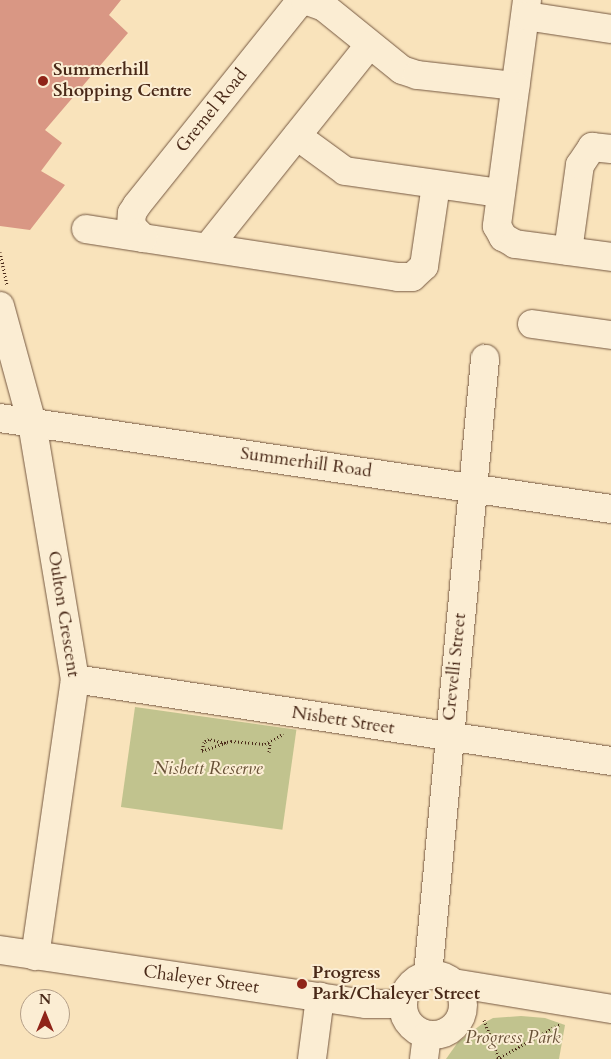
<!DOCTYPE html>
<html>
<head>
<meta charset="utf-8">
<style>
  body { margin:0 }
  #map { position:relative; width:611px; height:1059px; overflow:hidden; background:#f9e3bb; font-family:Cardo,serif }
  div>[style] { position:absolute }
  .green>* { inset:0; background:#c1c38e; transform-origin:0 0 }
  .building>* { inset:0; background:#d99784 }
  .path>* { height:3px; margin-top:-1.5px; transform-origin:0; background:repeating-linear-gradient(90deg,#492918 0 1px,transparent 0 3.5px) }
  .roads { filter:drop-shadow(0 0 1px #755841) drop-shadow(0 0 1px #755841) }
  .minor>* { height:28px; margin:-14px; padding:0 14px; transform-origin:14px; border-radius:14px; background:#fbedd3 }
  .minor>.ring { margin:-14px; padding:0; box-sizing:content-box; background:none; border:28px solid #fbedd3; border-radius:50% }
  .dots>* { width:14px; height:14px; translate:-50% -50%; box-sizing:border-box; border:2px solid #fbedd3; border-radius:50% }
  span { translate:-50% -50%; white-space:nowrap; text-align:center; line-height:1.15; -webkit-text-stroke:4px #fbedd3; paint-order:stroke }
  .poi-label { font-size:18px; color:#492918; font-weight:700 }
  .left { translate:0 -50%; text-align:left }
  .street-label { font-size:18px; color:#492918 }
  .park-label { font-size:18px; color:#675036; font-style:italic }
  .north { position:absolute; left:20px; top:989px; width:50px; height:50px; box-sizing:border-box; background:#fbedd3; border:1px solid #b49f88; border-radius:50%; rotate:0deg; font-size:14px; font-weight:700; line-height:20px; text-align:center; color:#492918 }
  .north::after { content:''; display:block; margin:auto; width:18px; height:22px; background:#8f2418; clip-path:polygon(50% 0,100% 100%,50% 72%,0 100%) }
</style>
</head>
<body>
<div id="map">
  <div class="green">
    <div style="left:135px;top:707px;width:163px;height:101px;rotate:8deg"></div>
    <div style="clip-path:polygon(521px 1016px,545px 1018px,565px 1025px,559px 1059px,446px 1059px,458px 1042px,482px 1024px,493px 1018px)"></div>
  </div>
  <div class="building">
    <div style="clip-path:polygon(0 0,121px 0,109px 15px,128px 33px,45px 130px,62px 143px,41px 171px,65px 185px,30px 230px,0 226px)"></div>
  </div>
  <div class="path">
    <div style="left:0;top:252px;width:34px;rotate:78deg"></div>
    <div style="left:225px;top:743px;width:16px;rotate:-166deg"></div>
    <div style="left:209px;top:739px;width:6px;rotate:149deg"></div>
    <div style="left:204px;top:742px;width:9px;rotate:103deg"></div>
    <div style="left:202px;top:751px;width:24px;rotate:-19deg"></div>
    <div style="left:225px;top:743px;width:2px;rotate:-27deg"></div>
    <div style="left:227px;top:742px;width:4px;rotate:-14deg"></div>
    <div style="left:231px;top:741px;width:34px;rotate:5deg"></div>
    <div style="left:265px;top:744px;width:21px;rotate:-29deg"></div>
    <div style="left:269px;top:752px;width:10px;rotate:-84deg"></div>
    <div style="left:484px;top:1020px;width:41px;rotate:68.5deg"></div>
    <div style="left:497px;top:1059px;width:72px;rotate:-29.1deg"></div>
  </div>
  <div class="roads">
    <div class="minor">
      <div style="left:527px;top:0;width:228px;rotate:97.6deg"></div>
      <div style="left:497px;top:226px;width:13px;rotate:61deg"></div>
      <div style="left:503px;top:237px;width:14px;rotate:30deg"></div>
      <div style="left:515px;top:244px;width:97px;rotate:7.7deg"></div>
      <div style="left:526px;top:16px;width:86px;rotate:8.7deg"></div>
      <div style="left:297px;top:136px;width:59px;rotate:36.1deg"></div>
      <div style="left:345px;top:171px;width:157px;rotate:8.1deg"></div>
      <div style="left:436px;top:185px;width:82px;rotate:98.4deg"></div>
      <div style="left:424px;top:266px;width:16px;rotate:137deg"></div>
      <div style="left:412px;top:277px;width:14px;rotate:180deg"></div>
      <div style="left:398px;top:277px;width:258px;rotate:-171.3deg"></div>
      <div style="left:143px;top:238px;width:17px;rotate:-135deg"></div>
      <div style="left:131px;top:226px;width:13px;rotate:-86deg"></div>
      <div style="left:132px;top:213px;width:9px;rotate:-58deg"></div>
      <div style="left:137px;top:205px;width:256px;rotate:-51.3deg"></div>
      <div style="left:297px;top:5px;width:9px;rotate:-32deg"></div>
      <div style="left:305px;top:0;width:20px;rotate:20deg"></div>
      <div style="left:324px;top:7px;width:100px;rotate:38.9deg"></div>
      <div style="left:402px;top:70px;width:16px;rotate:18deg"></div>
      <div style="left:417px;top:75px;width:99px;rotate:6.4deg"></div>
      <div style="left:86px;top:229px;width:58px;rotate:9deg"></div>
      <div style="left:208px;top:247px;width:258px;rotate:-51.4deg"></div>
      <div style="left:568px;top:251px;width:87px;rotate:-82.1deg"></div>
      <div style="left:580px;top:165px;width:22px;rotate:-56deg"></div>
      <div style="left:592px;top:147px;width:19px;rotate:6deg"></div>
      <div style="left:0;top:306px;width:121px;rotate:74.7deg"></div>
      <div style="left:32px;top:423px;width:260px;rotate:80.5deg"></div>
      <div style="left:75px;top:679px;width:280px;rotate:98.2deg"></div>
      <div style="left:532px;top:324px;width:80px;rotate:7.9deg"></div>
      <div style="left:0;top:418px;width:618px;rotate:8.47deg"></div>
      <div style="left:75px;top:679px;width:542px;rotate:8.7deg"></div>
      <div style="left:0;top:950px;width:370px;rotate:8.4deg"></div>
      <div style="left:366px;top:1004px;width:37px"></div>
      <div style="left:428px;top:975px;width:619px;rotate:-84.71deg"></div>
      <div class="ring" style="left:403px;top:975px;width:32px;height:32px"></div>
      <div style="left:453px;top:983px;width:160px;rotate:9.3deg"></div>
      <div style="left:312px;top:1059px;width:63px;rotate:-82.6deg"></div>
      <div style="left:424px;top:1059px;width:24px;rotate:-83deg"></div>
    </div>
  </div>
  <div class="dots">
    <div style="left:43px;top:81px;background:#8f2418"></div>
    <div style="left:302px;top:984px;background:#8f2418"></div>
  </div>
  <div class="poi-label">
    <span class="left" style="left:53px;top:81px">Summerhill<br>Shopping Centre</span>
    <span class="left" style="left:312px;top:984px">Progress<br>Park/Chaleyer Street</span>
  </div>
  <div class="street-label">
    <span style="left:212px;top:111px;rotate:-51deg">Gremel Road</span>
    <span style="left:306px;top:463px;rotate:8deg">Summerhill Road</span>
    <span style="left:63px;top:614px;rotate:81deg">Oulton Crescent</span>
    <span style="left:455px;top:667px;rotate:-84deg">Crevelli Street</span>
    <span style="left:343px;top:721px;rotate:9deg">Nisbett Street</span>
    <span style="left:201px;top:980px;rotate:8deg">Chaleyer Street</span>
  </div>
  <div class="park-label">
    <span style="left:208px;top:769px">Nisbett Reserve</span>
    <span style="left:513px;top:1038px">Progress Park</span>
  </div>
  <div class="north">N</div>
</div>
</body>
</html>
